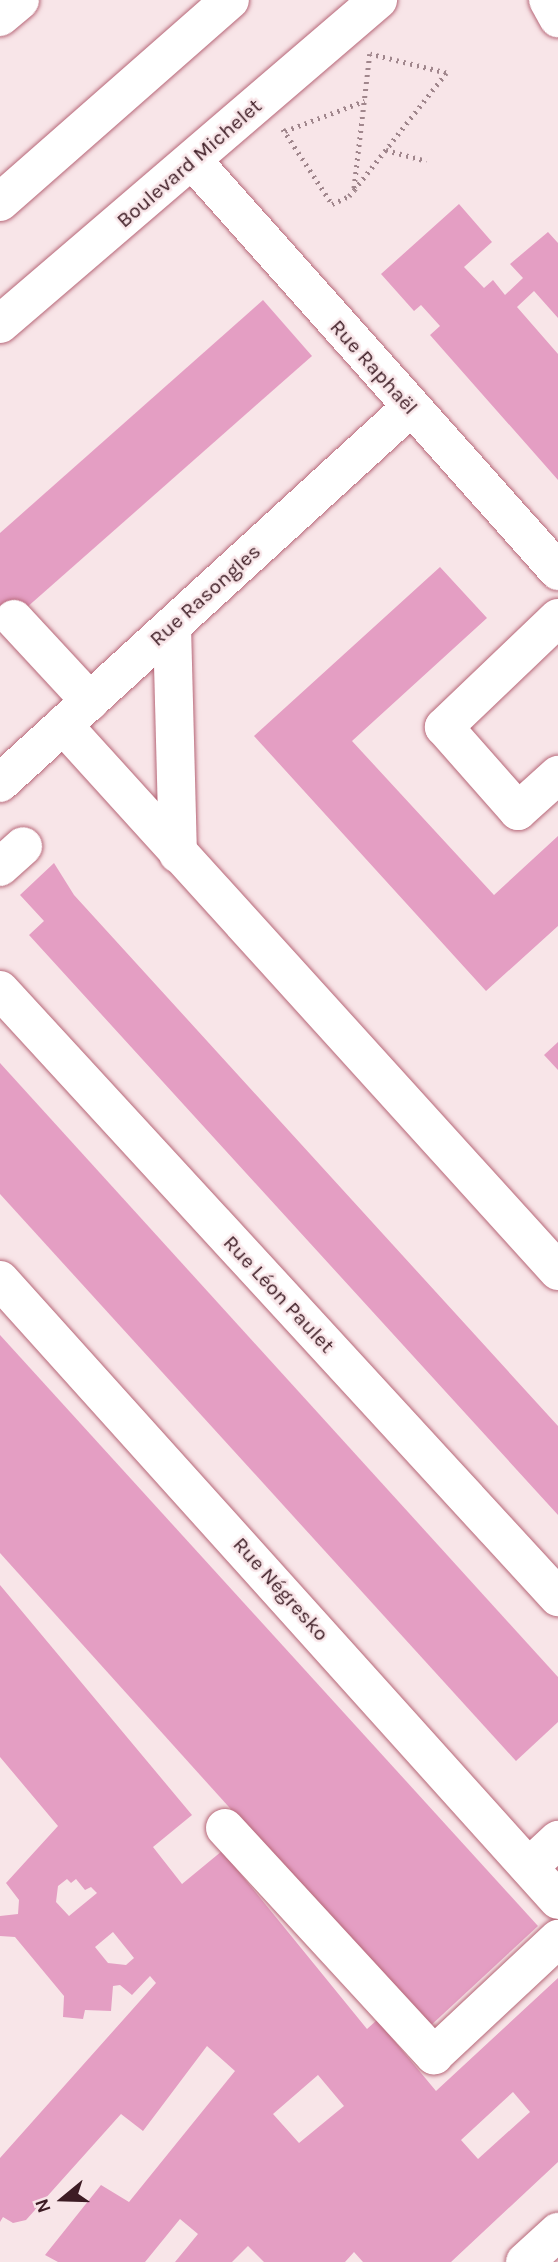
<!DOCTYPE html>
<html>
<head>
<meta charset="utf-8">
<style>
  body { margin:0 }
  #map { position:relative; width:558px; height:2262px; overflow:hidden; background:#f8e5e8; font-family:Karla,sans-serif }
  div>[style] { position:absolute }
  .building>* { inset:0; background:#e49ec3 }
  .path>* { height:4.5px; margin-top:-2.25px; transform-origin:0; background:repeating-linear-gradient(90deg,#a0868c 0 2px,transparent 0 7px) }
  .roads { filter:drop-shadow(0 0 2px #b66778) drop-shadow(0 0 2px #b66778) }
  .minor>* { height:38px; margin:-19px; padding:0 19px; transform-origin:19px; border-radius:19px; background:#fff }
  .major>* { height:38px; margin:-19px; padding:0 19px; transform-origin:19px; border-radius:19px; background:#fff }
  span { translate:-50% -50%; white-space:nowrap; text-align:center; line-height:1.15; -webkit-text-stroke:5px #f8e5e8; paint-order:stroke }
  .street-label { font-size:21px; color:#3d1c24 }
  .north { position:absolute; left:28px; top:2164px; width:70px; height:70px; -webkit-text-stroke:5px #f8e5e8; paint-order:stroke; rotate:251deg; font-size:19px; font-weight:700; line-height:28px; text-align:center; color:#3d1c24 }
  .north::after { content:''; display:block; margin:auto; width:24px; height:32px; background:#3d1c24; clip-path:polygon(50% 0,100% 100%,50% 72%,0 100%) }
</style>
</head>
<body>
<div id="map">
  <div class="building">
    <div style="clip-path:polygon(459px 204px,492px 242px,464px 267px,484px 288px,493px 280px,505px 295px,523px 278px,510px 264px,548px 232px,558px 243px,558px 318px,534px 291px,517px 307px,558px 354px,558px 480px,430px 335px,440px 326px,421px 305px,414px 311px,381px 274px)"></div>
    <div style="clip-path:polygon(263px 300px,312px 356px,0 631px,0 533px)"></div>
    <div style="clip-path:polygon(440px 567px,487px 618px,352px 741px,494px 895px,558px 836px,558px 926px,486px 991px,254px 736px)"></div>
    <div style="clip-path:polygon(54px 863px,74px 895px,558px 1426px,558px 1515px,29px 935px,44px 921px,20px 895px)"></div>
    <div style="clip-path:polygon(558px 1042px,558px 1070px,544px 1055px)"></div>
    <div style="clip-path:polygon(0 1063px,558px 1677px,558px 1722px,516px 1761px,0 1194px)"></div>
    <div style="clip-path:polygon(0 1335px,538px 1926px,428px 2028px,0 1553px)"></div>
    <div style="clip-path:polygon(evenodd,0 1585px,192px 1815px,153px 1847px,182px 1884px,222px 1851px,367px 2029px,377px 2020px,436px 2091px,558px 1978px,558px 2162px,451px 2262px,363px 2262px,354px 2252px,345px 2262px,264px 2262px,248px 2246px,232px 2262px,175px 2262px,198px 2234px,180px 2219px,145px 2262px,58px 2262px,45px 2255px,101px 2185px,129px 2202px,235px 2071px,207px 2046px,143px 2131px,121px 2114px,26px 2220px,13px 2223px,3px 2217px,0 2222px,0 2158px,156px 1983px,150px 1976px,132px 1995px,120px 1985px,113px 1986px,111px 2011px,85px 2010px,83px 2019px,63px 2017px,64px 1996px,15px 1937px,0 1936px,0 1916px,18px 1914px,19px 1900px,6px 1883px,58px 1826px,0 1757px,0 1585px,67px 1879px,71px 1883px,76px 1879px,85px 1890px,91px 1887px,97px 1893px,69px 1916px,56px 1902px,58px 1886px,67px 1879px,0 1585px,113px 1932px,134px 1958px,126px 1965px,108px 1963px,95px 1947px,113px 1932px,0 1585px,318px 2075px,344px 2106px,299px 2143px,273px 2114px,318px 2075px,0 1585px,513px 2092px,530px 2112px,478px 2159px,461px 2140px,513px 2092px)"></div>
  </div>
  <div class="path">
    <div style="left:283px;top:129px;width:90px;rotate:56.8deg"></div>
    <div style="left:332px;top:204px;width:19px;rotate:-25deg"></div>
    <div style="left:349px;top:196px;width:8px;rotate:-50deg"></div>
    <div style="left:354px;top:190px;width:149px;rotate:-51.8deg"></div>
    <div style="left:446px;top:73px;width:78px;rotate:-166deg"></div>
    <div style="left:370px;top:54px;width:137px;rotate:96.7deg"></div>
    <div style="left:285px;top:131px;width:85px;rotate:-20.8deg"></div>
    <div style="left:386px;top:150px;width:42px;rotate:15deg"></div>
  </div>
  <div class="roads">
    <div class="minor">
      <div style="left:548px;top:0;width:21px;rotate:61deg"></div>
      <div style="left:0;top:17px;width:26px;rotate:-40deg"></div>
      <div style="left:193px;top:161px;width:549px;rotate:48.32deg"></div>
      <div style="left:0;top:324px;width:498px;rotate:-40.6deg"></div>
      <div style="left:558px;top:618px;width:158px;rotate:136.3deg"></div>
      <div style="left:444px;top:727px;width:112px;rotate:48.6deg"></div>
      <div style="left:518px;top:811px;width:54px;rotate:-42deg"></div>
      <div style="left:14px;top:619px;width:112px;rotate:47.2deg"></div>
      <div style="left:172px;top:626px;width:228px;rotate:88.5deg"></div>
      <div style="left:63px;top:725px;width:737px;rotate:47.8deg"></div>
      <div style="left:0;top:783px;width:557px;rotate:-42.45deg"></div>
      <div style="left:0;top:867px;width:31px;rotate:-42deg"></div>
      <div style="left:0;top:990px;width:825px;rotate:47.41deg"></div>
      <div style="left:0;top:1280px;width:834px;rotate:48.01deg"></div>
      <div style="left:225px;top:1828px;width:309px;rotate:47.4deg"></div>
      <div style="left:434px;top:2055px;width:170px;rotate:-43.1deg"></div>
      <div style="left:529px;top:1867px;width:40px;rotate:-43deg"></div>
      <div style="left:525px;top:2262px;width:45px;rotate:-42.3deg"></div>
    </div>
    <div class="major">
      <div style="left:0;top:202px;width:306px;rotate:-41.3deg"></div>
    </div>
  </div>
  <div class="street-label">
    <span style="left:189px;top:163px;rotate:-41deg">Boulevard Michelet</span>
    <span style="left:374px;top:367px;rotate:48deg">Rue Raphaël</span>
    <span style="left:205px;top:595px;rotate:-42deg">Rue Rasongles</span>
    <span style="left:279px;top:1294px;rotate:47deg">Rue Léon Paulet</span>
    <span style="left:281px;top:1589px;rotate:48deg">Rue Négresko</span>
  </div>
  <div class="north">N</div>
</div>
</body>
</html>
